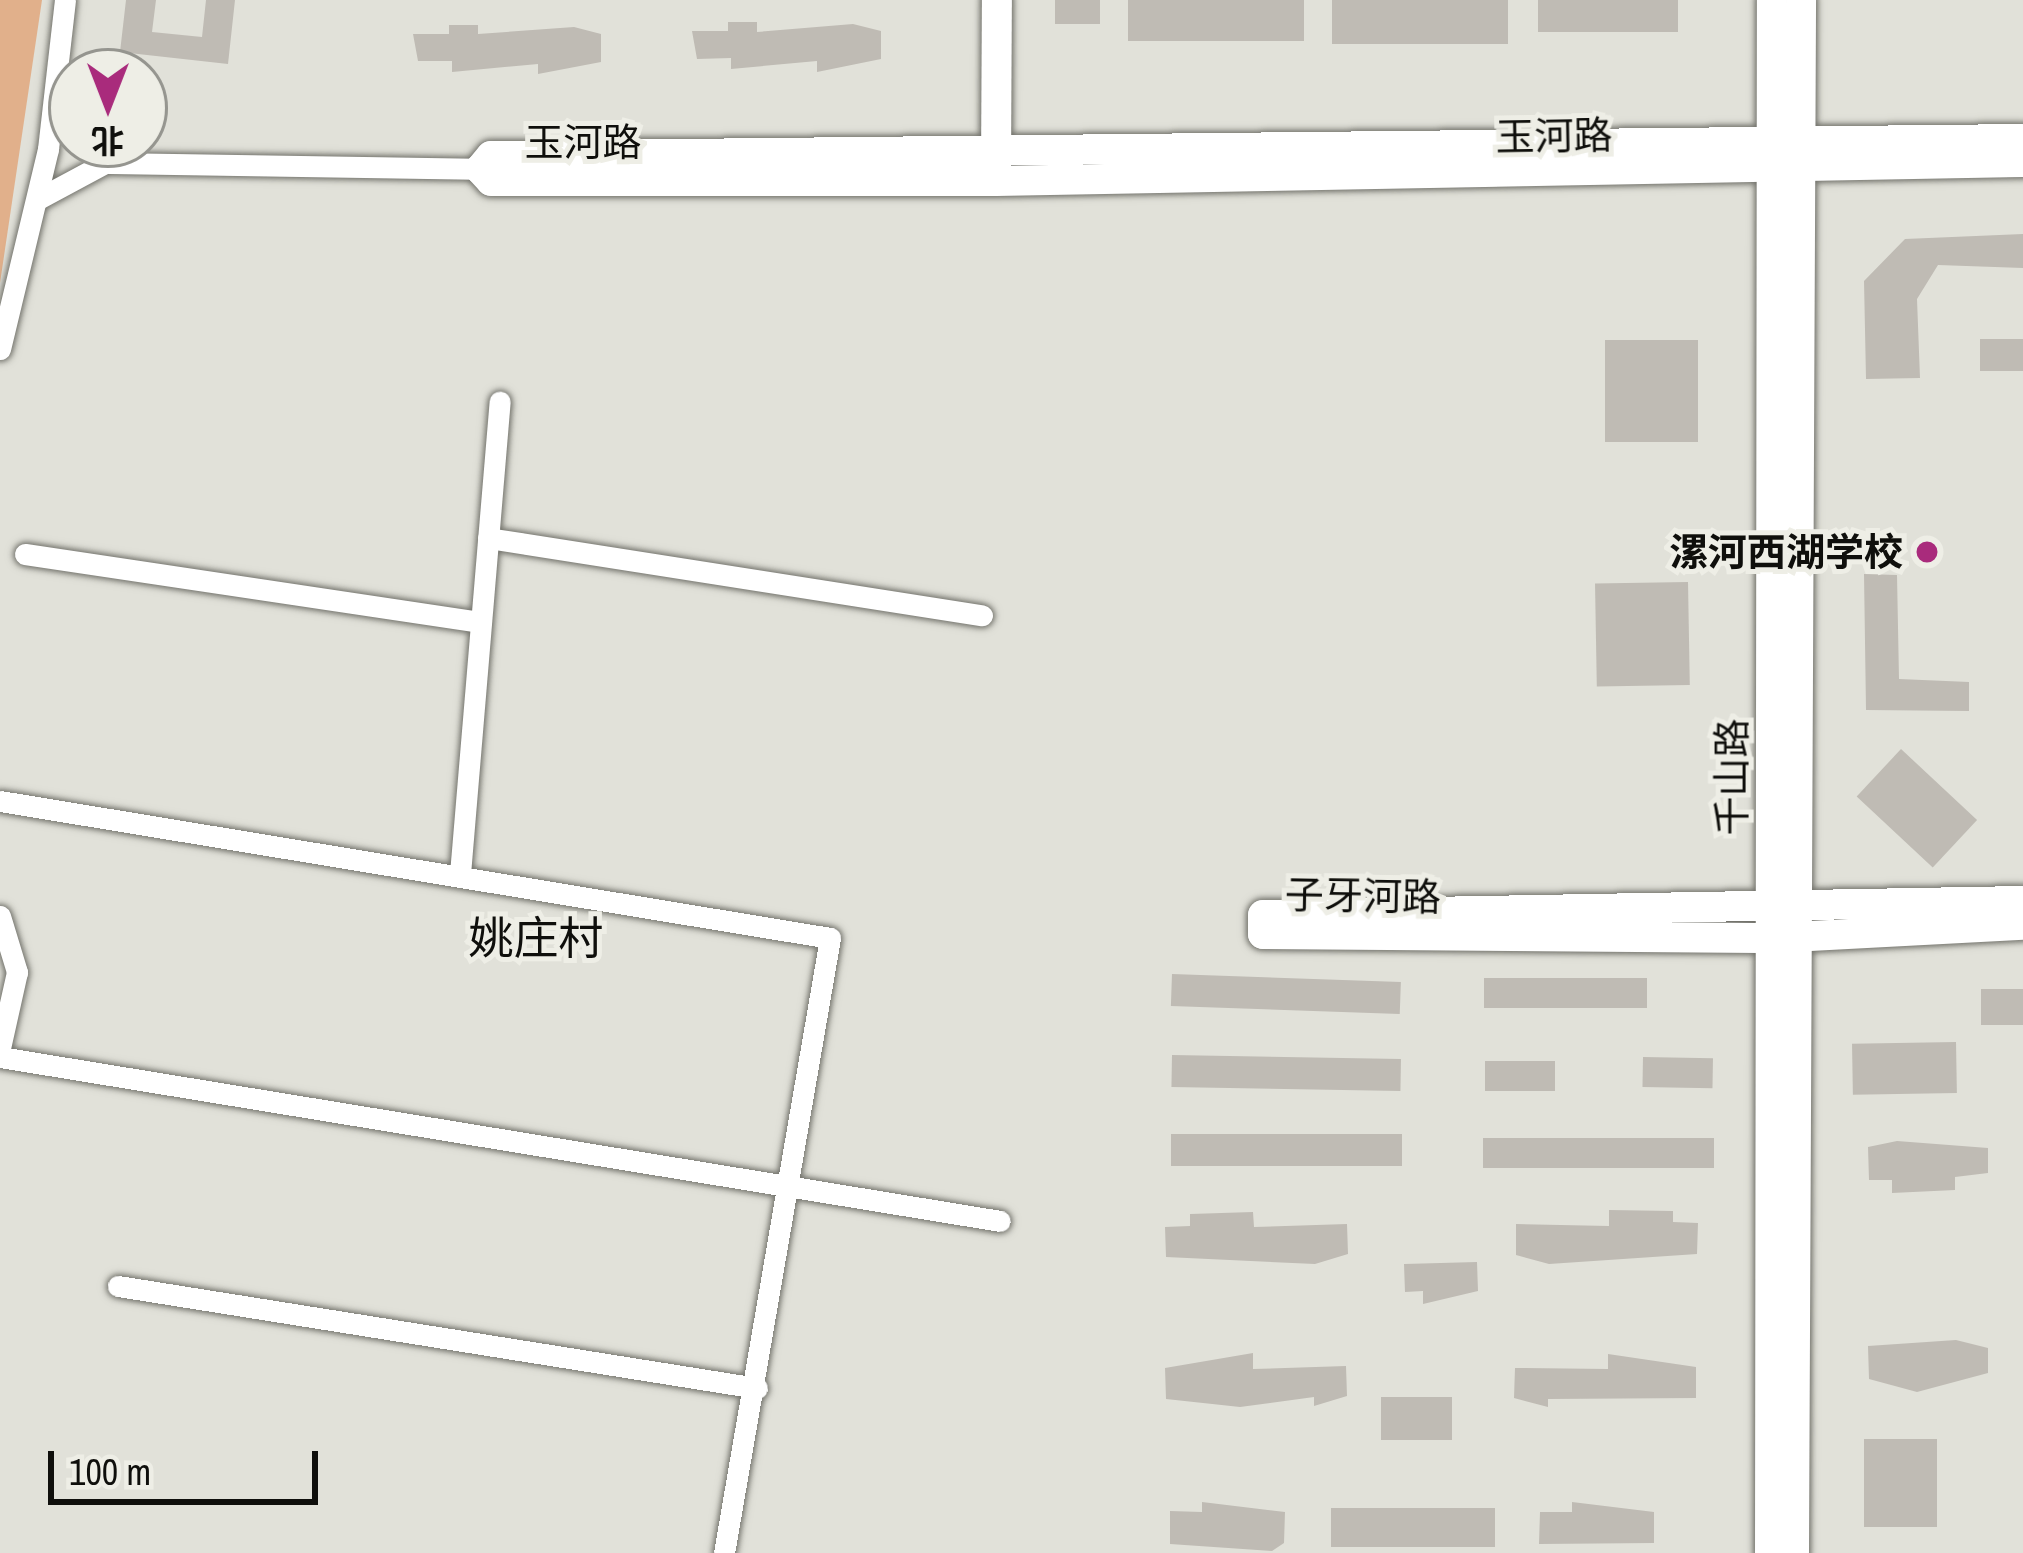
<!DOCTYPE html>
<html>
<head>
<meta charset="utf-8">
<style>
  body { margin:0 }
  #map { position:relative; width:2023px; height:1553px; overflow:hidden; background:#e1e1d9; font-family:"Archivo Narrow","Noto Sans SC",sans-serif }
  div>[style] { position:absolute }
  .green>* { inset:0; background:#e1b08b }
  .building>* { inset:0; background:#bfbbb4; transform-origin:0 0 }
  .roads { filter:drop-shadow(0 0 3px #73736c) drop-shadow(0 0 3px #73736c) }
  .street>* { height:21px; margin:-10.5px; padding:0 10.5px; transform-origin:10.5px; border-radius:10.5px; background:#fff }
  .secondary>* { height:30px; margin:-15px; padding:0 15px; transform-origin:15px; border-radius:15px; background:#fff }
  .dots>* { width:33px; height:33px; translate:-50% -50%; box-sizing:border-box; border:6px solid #eeeee6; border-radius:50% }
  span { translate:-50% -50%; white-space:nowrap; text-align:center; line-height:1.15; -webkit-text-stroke:10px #eeeee6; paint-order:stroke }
  .street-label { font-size:39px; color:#0f0f0c }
  .poi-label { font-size:39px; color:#0f0f0c; font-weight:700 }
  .right { translate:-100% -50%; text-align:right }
  .quarter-label { font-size:45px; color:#0f0f0c }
  .north { position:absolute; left:48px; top:48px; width:120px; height:120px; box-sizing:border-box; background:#eeeee6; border:3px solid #95958f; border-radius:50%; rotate:180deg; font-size:33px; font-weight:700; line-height:48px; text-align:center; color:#0f0f0c }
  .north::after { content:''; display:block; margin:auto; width:42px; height:54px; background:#a92b7c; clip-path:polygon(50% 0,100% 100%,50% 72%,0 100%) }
  .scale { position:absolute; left:48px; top:1451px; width:270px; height:54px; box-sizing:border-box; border:6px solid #0f0f0c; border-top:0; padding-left:15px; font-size:36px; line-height:42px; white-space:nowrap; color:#0f0f0c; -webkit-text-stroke:9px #eeeee6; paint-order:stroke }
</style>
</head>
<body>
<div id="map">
  <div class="green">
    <div style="clip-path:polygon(0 0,42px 0,0 283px)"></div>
  </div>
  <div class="building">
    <div style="clip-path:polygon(126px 0,156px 0,152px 32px,202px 37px,206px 0,235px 0,228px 64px,120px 52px)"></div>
    <div style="left:1055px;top:0;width:45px;height:24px"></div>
    <div style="left:1128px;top:0;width:176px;height:41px"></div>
    <div style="left:1332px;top:0;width:176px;height:44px"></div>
    <div style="left:1538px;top:0;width:140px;height:32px"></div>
    <div style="clip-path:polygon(728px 22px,757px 22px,757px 32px,853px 24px,881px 31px,881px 59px,817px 72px,817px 61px,731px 69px,731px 58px,697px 59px,692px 31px,728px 31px)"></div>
    <div style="clip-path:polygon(449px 25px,478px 25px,478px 34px,574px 27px,601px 34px,601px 62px,538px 74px,538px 64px,452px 72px,452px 61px,418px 61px,413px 34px,449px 34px)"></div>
    <div style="clip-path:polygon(2023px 234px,2023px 268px,1938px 265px,1917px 299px,1920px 378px,1866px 379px,1864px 281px,1905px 239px)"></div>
    <div style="left:2023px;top:339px;width:32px;height:43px;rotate:90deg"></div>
    <div style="left:1605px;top:340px;width:93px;height:102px"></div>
    <div style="clip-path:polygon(1864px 574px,1897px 575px,1899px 679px,1969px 682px,1969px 711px,1866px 710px)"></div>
    <div style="left:1688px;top:582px;width:103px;height:93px;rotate:89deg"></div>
    <div style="left:1901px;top:749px;width:104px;height:65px;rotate:43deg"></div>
    <div style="left:1172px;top:974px;width:229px;height:32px;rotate:2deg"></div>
    <div style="left:1484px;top:978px;width:163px;height:30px"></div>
    <div style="left:2023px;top:989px;width:36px;height:42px;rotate:90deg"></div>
    <div style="left:1956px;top:1042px;width:51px;height:104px;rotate:89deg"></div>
    <div style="left:1172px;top:1055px;width:229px;height:32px;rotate:1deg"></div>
    <div style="left:1643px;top:1057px;width:70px;height:30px;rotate:1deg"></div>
    <div style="left:1485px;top:1061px;width:70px;height:30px"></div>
    <div style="left:1171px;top:1134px;width:231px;height:32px"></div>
    <div style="left:1483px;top:1138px;width:231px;height:30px"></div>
    <div style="clip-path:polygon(1897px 1141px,1988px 1148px,1988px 1173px,1955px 1177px,1955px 1190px,1892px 1193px,1892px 1180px,1869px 1180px,1868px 1147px)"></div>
    <div style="clip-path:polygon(1609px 1210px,1673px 1211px,1673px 1222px,1698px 1223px,1697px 1254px,1549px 1264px,1516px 1255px,1516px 1224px,1609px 1226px)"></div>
    <div style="clip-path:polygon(1253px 1212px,1254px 1227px,1347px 1224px,1348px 1254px,1315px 1264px,1166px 1257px,1165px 1227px,1190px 1226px,1190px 1214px)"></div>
    <div style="clip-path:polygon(1477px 1262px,1478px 1291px,1423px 1304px,1423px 1291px,1405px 1292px,1404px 1264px)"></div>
    <div style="clip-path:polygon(1956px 1340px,1988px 1348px,1988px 1373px,1917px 1392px,1869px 1379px,1868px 1346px)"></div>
    <div style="clip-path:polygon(1253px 1353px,1253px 1369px,1346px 1366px,1347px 1396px,1314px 1406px,1314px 1397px,1240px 1407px,1166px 1399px,1165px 1368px)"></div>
    <div style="clip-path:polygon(1608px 1354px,1696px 1367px,1696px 1398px,1548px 1399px,1548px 1407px,1514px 1398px,1515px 1368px,1608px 1369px)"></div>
    <div style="left:1381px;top:1397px;width:71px;height:43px"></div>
    <div style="left:1864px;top:1439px;width:73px;height:88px"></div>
    <div style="clip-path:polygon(1202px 1502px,1285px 1512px,1284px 1543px,1272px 1551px,1170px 1544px,1170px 1511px,1202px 1512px)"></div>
    <div style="clip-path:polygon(1572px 1502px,1654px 1512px,1654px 1543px,1539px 1544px,1540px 1512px,1572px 1512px)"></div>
    <div style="left:1331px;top:1508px;width:164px;height:39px"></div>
  </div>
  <div class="roads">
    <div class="street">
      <div style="left:38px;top:199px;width:76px;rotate:-28.2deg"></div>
      <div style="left:105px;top:163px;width:375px;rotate:0.9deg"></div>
      <div style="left:0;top:349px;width:206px;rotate:-76.5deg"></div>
      <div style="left:48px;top:149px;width:150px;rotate:-83.5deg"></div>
      <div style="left:488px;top:538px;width:500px;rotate:8.9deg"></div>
      <div style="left:25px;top:554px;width:461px;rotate:8.5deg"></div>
      <div style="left:0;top:801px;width:841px;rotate:9.37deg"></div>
      <div style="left:830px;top:938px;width:624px;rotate:99.78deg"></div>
      <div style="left:460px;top:874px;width:474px;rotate:-85.2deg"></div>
      <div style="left:0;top:916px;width:59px;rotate:73.1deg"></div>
      <div style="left:17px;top:972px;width:78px;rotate:102.6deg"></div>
      <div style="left:0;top:1057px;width:1013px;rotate:9.31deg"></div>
      <div style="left:118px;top:1286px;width:647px;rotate:9.07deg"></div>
    </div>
    <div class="secondary">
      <div style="left:2023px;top:139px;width:1532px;rotate:179.36deg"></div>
      <div style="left:491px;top:156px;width:17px;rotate:130deg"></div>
      <div style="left:480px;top:169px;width:16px;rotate:47deg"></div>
      <div style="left:491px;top:181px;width:505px"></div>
      <div style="left:996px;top:181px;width:1027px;rotate:-1.06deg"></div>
      <div style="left:996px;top:169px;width:169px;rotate:-89.7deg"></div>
      <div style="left:2023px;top:901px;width:760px;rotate:178.94deg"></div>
      <div style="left:1263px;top:915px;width:19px;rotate:90deg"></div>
      <div style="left:1263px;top:934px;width:509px;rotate:0.45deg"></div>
      <div style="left:1772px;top:938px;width:251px;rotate:-3deg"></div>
      <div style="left:1770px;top:1553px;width:1553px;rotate:-89.93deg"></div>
      <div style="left:1794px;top:1553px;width:1553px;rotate:-89.74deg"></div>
    </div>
  </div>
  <div class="dots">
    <div style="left:1927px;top:552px;background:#a92b7c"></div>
  </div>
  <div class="street-label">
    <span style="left:1554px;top:136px;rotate:-1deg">玉河路</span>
    <span style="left:583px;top:142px">玉河路</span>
    <span style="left:1732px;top:777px;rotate:-90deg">千山路</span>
    <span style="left:1363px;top:896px;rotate:1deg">子牙河路</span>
  </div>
  <div class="poi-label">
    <span class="right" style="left:1903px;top:552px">漯河西湖学校</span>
  </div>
  <div class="quarter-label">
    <span style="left:536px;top:938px">姚庄村</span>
  </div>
  <div class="north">北</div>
  <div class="scale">100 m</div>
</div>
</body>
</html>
